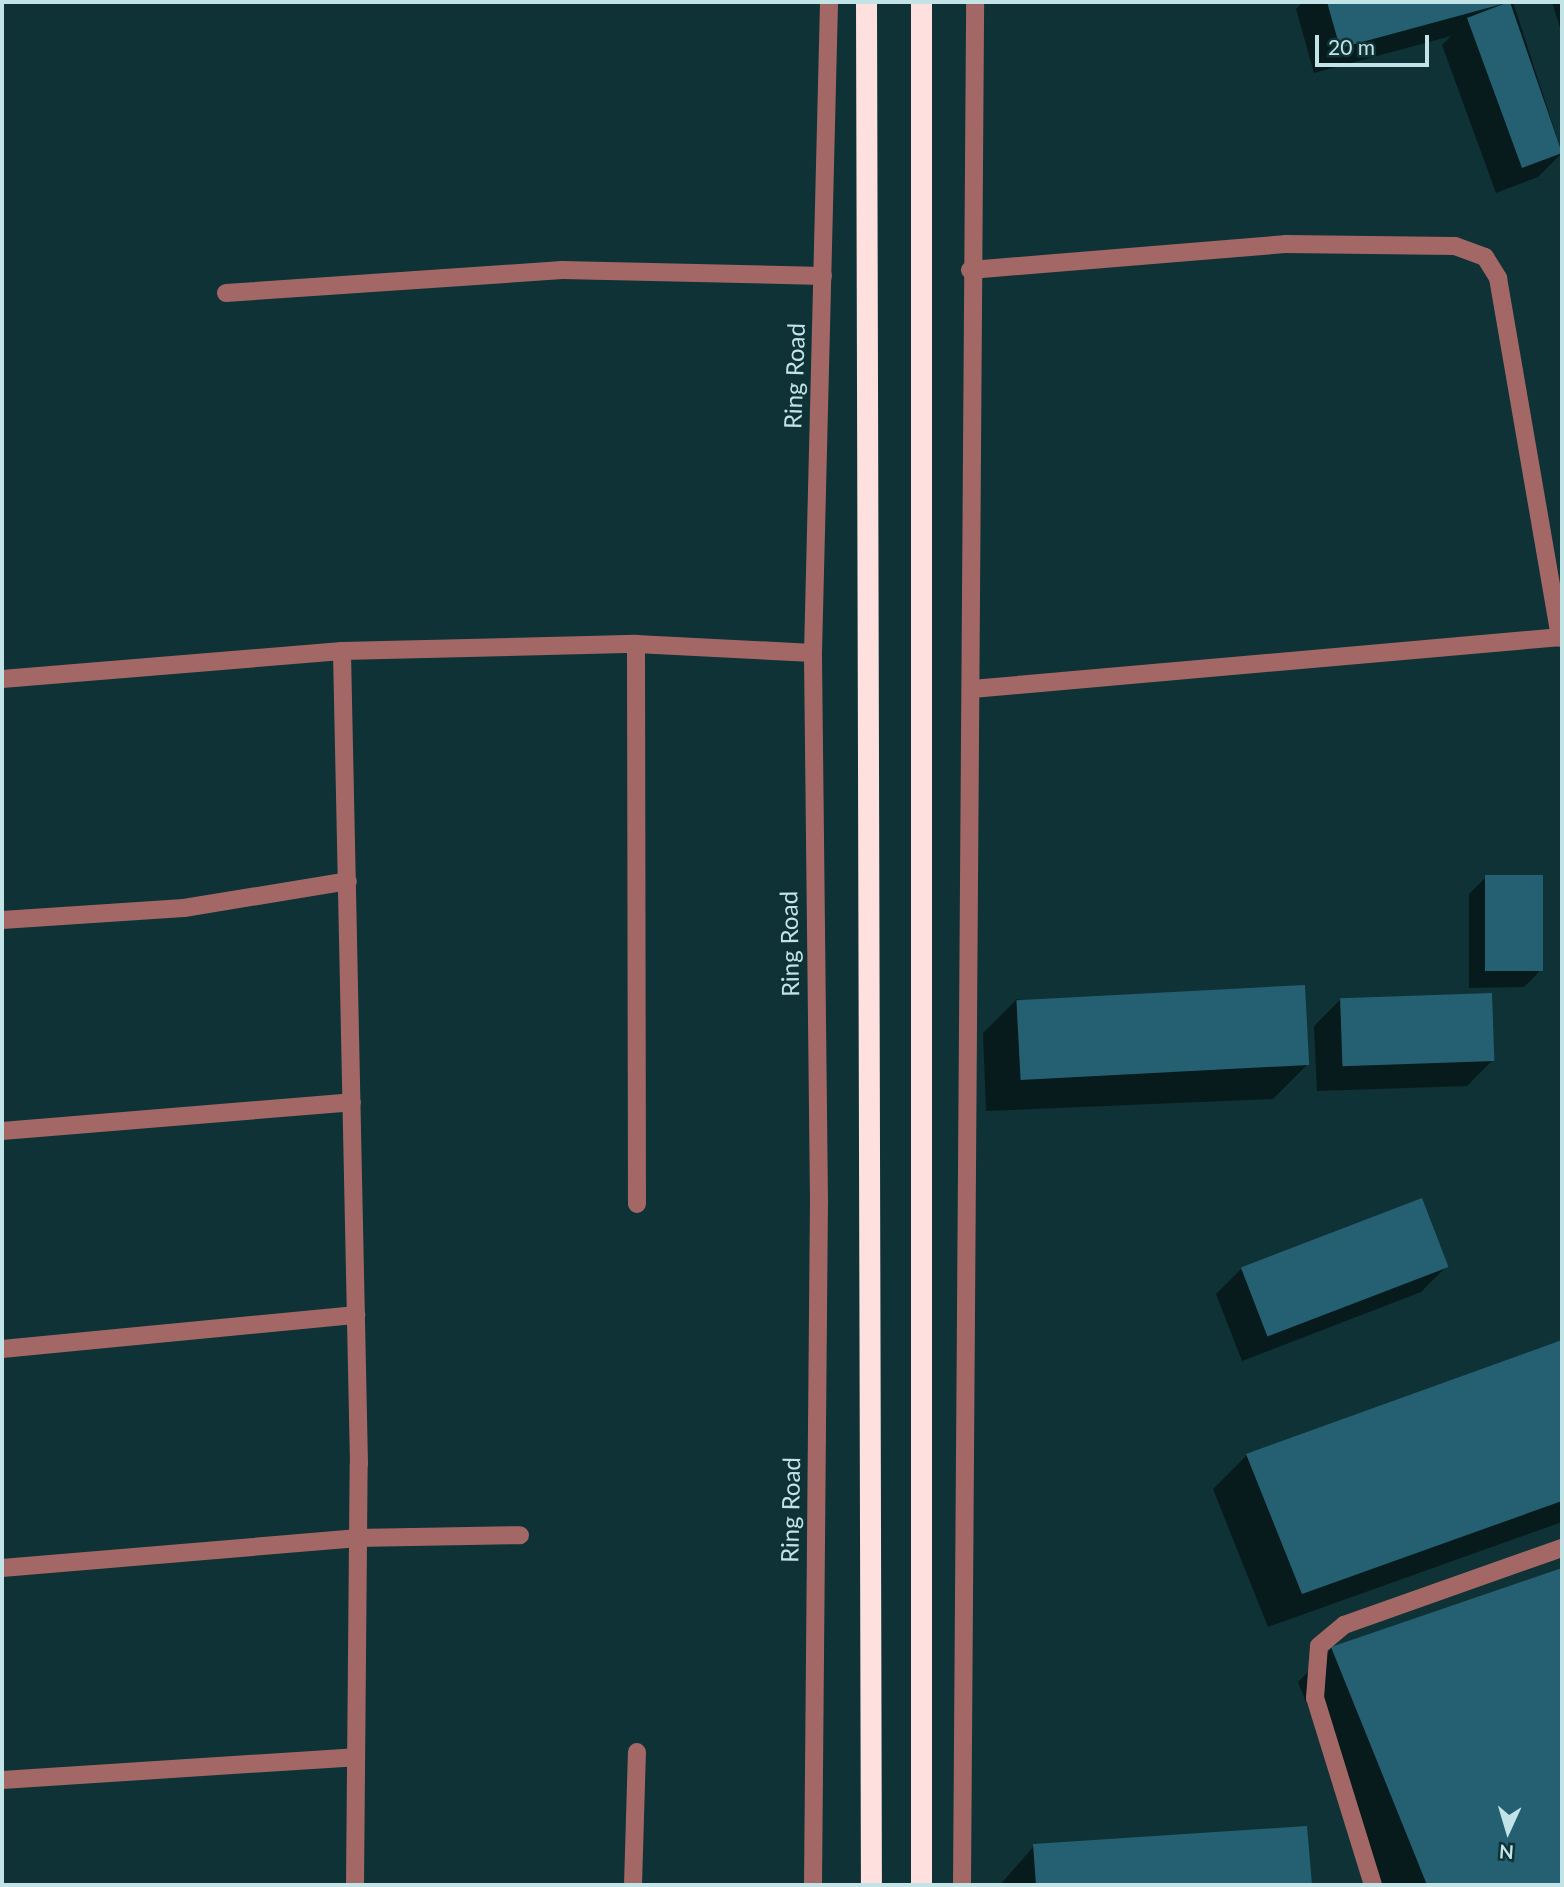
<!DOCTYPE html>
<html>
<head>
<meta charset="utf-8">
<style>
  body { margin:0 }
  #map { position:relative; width:1564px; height:1887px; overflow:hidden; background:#0e3235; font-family:Lato,sans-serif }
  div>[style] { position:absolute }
  .shadow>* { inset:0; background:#0007 }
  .building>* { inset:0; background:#256072; transform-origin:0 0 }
  .minor>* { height:18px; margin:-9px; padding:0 9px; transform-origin:9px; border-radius:9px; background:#a36866 }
  .highway>* { height:21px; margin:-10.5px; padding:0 10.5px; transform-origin:10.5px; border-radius:10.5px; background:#fee0de }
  span { translate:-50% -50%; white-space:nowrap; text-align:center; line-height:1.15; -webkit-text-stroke:5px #0e3235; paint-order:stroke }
  .street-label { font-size:24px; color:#c3e4e6 }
  .frame { position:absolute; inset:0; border:4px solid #c3e4e6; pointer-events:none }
  .north { position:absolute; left:1473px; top:1796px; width:70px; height:70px; -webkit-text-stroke:5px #0e3235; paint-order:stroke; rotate:184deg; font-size:19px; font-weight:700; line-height:28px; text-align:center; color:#c3e4e6 }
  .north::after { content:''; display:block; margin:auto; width:24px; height:32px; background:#c3e4e6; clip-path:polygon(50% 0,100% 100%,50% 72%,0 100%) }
  .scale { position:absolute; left:1315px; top:35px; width:114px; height:32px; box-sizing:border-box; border:4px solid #c3e4e6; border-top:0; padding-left:9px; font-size:21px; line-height:24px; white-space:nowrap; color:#c3e4e6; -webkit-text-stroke:5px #0e3235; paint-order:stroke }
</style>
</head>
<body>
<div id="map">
  <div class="shadow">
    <div style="clip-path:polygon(1303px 2px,1513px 2px,1562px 153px,1538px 177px,1496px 193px,1442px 45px,1451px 36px,1314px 73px,1296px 9px)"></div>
    <div style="clip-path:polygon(1552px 2px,1562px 2px,1562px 34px)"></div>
    <div style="clip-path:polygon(1486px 877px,1541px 970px,1524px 987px,1469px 988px,1469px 894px)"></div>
    <div style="clip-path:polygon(1017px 999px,1307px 1065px,1273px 1099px,986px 1111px,983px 1033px)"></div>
    <div style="clip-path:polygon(1340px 1000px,1493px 1060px,1467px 1086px,1317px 1091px,1314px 1026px)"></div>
    <div style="clip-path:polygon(1447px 1266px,1421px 1292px,1242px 1361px,1216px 1294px,1242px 1268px)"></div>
    <div style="clip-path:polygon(1562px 1342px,1562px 1522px,1268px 1627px,1213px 1489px,1247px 1455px)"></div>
    <div style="clip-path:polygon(1562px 1570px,1562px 1885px,1380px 1885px,1298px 1682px,1332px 1648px)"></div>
    <div style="clip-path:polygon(1306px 1827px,1310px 1885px,1000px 1885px,1034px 1846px)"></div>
  </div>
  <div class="building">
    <div style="clip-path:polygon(1327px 2px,1510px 2px,1562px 153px,1522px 168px,1467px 18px,1506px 3px,1340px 48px)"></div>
    <div style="left:1485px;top:875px;width:58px;height:96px"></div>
    <div style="left:1305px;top:985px;width:80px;height:289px;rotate:87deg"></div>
    <div style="left:1492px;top:993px;width:68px;height:152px;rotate:88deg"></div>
    <div style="left:1422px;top:1198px;width:74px;height:194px;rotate:69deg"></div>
    <div style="clip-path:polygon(1562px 1340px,1562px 1501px,1302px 1594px,1246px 1454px)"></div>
    <div style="clip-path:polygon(1562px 1568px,1562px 1885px,1427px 1885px,1331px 1647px)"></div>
    <div style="clip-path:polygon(1307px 1826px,1312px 1885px,1036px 1885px,1033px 1844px)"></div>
  </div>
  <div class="minor">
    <div style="left:970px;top:270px;width:316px;rotate:-4.7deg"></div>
    <div style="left:1285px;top:244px;width:170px;rotate:0.7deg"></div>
    <div style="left:1455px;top:246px;width:32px;rotate:20deg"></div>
    <div style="left:1485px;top:257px;width:25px;rotate:58deg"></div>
    <div style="left:1498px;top:278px;width:365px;rotate:80.2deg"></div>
    <div style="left:226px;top:293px;width:337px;rotate:-3.9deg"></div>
    <div style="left:562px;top:270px;width:261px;rotate:1.3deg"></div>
    <div style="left:636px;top:644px;width:560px;rotate:89.9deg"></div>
    <div style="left:2px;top:679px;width:341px;rotate:-4.7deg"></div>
    <div style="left:972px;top:689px;width:592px;rotate:-5.04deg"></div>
    <div style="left:2px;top:920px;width:182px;rotate:-3.8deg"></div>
    <div style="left:184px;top:908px;width:166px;rotate:-9.3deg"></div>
    <div style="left:2px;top:1131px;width:351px;rotate:-4.7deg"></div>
    <div style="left:2px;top:1349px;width:356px;rotate:-5.5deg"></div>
    <div style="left:2px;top:1568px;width:355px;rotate:-4.8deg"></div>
    <div style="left:356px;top:1538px;width:164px;rotate:-1deg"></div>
    <div style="left:2px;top:1780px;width:354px;rotate:-3.7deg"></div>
    <div style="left:355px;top:1885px;width:421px;rotate:-89.5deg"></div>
    <div style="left:359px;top:1464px;width:813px;rotate:-91.2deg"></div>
    <div style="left:342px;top:651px;width:294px;rotate:-1.4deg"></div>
    <div style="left:636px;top:644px;width:177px;rotate:2.9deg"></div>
    <div style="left:633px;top:1885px;width:133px;rotate:-88.3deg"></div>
    <div style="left:813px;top:1885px;width:683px;rotate:-89.5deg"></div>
    <div style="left:819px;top:1202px;width:549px;rotate:-90.63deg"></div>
    <div style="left:813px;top:653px;width:651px;rotate:-88.59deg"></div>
    <div style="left:962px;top:1885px;width:1883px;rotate:-89.6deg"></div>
    <div style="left:1373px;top:1885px;width:196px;rotate:-107.2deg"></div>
    <div style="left:1315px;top:1698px;width:52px;rotate:-85.6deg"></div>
    <div style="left:1319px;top:1646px;width:33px;rotate:-40deg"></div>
    <div style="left:1344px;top:1625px;width:231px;rotate:-19.5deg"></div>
  </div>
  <div class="highway">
    <div style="left:866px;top:2px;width:1883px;rotate:89.85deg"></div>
    <div style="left:921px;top:2px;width:1883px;rotate:90deg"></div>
  </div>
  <div class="street-label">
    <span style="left:794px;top:376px;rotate:-88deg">Ring Road</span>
    <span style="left:789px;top:944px;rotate:-91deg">Ring Road</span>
    <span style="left:790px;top:1510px;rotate:-89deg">Ring Road</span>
  </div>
  <div class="frame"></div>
  <div class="north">N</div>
  <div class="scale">20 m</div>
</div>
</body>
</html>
